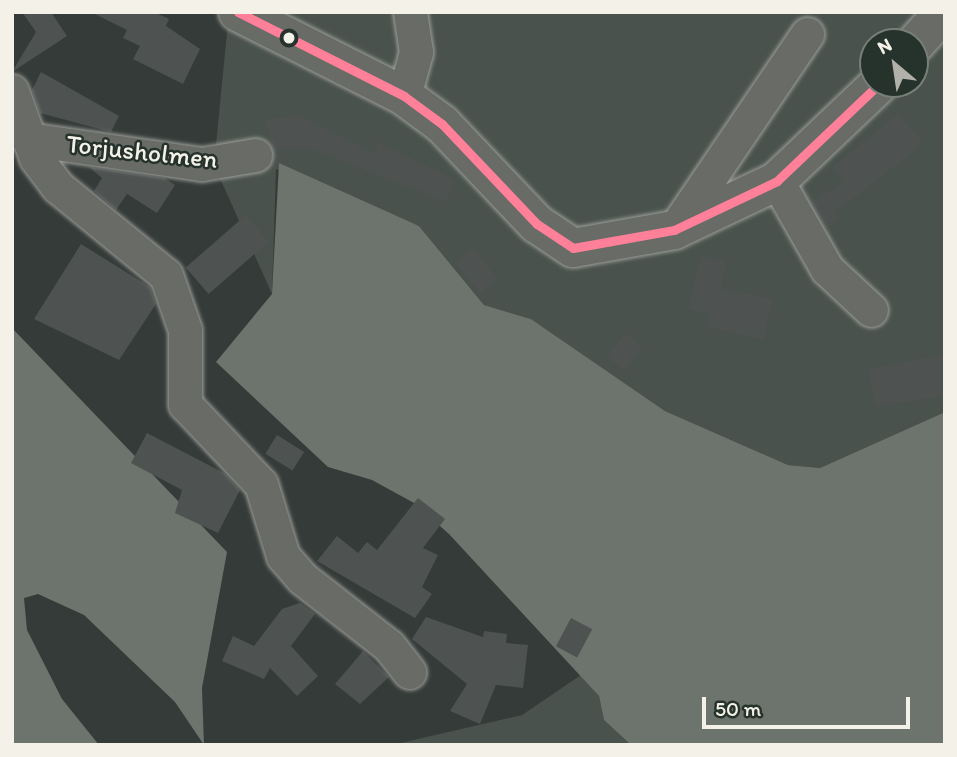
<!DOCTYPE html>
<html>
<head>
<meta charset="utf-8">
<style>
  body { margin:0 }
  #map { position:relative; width:957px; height:757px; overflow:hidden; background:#353b38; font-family:Itim,sans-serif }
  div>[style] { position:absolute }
  .green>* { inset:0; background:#49524c }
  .water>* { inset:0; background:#6d736d }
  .building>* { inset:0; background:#4e5250; transform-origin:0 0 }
  .roads { filter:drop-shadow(0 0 2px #9c9e9b) drop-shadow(0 0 2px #9c9e9b) }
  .minor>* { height:33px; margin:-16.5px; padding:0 16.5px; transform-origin:16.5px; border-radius:16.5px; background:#686b66 }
  .major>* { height:38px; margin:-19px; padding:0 19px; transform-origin:19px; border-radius:19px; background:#686b66 }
  .bus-1>* { height:9px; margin:-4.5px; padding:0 4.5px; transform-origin:4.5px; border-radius:4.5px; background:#ff8098 }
  .dots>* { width:19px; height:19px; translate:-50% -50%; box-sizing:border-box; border:4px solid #26332d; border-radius:50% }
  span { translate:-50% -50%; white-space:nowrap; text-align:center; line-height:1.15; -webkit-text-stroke:5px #26332d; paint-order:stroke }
  .street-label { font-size:26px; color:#f4f1e8 }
  .frame { position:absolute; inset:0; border:14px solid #f4f1e8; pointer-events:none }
  .north { position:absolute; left:859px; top:28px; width:70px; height:70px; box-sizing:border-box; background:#26332d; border:2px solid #787f78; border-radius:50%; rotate:331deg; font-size:19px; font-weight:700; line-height:28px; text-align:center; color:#f4f1e8 }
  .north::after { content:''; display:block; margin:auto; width:24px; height:32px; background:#b1b1aa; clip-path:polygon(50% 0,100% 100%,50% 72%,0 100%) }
  .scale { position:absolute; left:702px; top:697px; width:208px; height:32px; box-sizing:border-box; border:4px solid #f4f1e8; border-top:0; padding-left:9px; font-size:21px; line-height:24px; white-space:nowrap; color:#f4f1e8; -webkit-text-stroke:5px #26332d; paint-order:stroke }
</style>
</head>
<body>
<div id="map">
  <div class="green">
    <div style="clip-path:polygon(evenodd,229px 12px,945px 12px,945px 412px,820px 468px,788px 465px,665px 411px,531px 319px,484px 305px,419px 226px,276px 169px,272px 294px,214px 165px,229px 12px,873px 42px,915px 42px,915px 84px,873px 84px,873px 42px)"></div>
    <div style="clip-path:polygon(581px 675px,599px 696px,604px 720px,631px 745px,392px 745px,522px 715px)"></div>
  </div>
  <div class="water">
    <div style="clip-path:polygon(279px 163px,419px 226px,484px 305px,531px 319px,665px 411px,788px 465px,820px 468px,945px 412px,945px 745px,631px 745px,604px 720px,599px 696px,449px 534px,414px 503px,372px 480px,328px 467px,216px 362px,272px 294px)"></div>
    <div style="clip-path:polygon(12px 328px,227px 552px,202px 688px,204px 745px,175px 702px,84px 615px,38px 594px,24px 598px,27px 630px,62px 699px,99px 745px,12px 745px)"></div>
  </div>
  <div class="building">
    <div style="clip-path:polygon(22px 12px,51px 12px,67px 36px,12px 72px,36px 32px)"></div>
    <div style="clip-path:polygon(91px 12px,154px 12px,169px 19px,166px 26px,200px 49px,183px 84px,133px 59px,140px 46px,123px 38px,127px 30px)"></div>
    <div style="clip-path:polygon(41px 72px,119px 116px,111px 132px,40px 113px,32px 90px)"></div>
    <div style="clip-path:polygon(898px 114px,922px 139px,916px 150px,836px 212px,840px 219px,826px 228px,811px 202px,844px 182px,832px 167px)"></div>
    <div style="clip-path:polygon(298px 115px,374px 153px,379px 142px,456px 180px,446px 202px,311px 149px,273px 150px,265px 120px)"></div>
    <div style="clip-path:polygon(89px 167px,164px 178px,175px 185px,157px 213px,127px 194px,116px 210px,94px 191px,102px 178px)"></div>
    <div style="left:246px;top:215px;width:35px;height:80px;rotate:49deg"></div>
    <div style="clip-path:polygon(81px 244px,150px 287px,156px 304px,119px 360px,34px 319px)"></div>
    <div style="left:473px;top:248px;width:40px;height:23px;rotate:51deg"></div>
    <div style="clip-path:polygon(701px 255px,727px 261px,721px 288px,773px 299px,764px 340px,706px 327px,709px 314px,688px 309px)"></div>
    <div style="left:625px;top:333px;width:23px;height:30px;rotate:38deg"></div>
    <div style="clip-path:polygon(945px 354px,945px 396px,876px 407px,868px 369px)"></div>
    <div style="clip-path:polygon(147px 433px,224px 473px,240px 490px,218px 533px,175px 513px,182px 490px,131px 463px)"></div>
    <div style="left:277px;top:435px;width:32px;height:22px;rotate:32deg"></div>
    <div style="clip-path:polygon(418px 498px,445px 519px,423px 548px,438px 555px,422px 587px,432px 594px,415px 618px,317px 561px,337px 536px,358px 553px,367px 542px,377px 550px)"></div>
    <div style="clip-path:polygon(300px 603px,315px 614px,291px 646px,318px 676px,297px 696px,270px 668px,264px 679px,222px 661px,233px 636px,254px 646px,282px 609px)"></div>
    <div style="clip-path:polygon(426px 617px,483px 637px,484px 631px,507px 634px,506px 643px,528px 645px,523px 688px,496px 685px,480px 724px,450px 711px,467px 684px,412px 639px)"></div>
    <div style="left:571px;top:618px;width:24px;height:32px;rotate:28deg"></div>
    <div style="clip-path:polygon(363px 651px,389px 677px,360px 704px,335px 684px)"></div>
  </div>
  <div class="roads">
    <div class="minor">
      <div style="left:12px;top:91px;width:71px;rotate:70.3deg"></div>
      <div style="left:36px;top:158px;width:36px;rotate:53deg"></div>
      <div style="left:58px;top:187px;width:139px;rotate:39.2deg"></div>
      <div style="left:166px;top:275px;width:58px;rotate:70.9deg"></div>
      <div style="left:185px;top:330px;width:74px;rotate:90deg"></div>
      <div style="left:185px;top:404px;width:110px;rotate:46.5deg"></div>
      <div style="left:261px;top:484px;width:75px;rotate:73deg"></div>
      <div style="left:283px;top:556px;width:29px;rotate:49deg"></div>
      <div style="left:302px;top:578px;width:110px;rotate:38deg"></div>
      <div style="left:389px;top:646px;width:33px;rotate:52deg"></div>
      <div style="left:404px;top:96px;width:46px;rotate:-74.7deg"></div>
      <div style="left:416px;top:52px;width:40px;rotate:-98.5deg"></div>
      <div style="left:28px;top:139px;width:176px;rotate:8.2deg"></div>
      <div style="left:202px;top:164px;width:54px;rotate:-9.6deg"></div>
      <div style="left:777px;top:181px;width:101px;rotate:60.4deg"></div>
      <div style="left:827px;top:269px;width:60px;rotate:43deg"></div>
      <div style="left:674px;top:230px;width:237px;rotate:-55.8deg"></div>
    </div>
    <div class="major">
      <div style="left:238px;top:12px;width:186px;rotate:26.8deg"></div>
      <div style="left:404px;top:96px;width:47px;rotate:36.4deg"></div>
      <div style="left:442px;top:124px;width:138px;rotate:46.5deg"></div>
      <div style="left:537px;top:224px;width:43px;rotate:33.7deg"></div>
      <div style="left:573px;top:248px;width:103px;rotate:-10.1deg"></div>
      <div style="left:674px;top:230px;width:114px;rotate:-25.4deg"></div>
      <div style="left:777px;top:181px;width:141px;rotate:-43.6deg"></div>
      <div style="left:915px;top:44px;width:43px;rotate:-47.8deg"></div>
    </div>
  </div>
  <div class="bus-1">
    <div style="left:238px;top:12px;width:186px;rotate:26.8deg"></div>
    <div style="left:404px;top:96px;width:47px;rotate:36.4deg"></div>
    <div style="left:442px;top:124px;width:138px;rotate:46.5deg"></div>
    <div style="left:537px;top:224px;width:43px;rotate:33.7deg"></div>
    <div style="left:573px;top:248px;width:103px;rotate:-10.1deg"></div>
    <div style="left:674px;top:230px;width:114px;rotate:-25.4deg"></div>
    <div style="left:777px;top:181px;width:141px;rotate:-43.6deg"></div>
  </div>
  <div class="dots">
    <div style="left:289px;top:38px;background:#f4f1e8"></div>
  </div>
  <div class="street-label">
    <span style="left:142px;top:152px;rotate:6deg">Torjusholmen</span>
  </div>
  <div class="frame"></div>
  <div class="north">N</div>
  <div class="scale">50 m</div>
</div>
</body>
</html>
